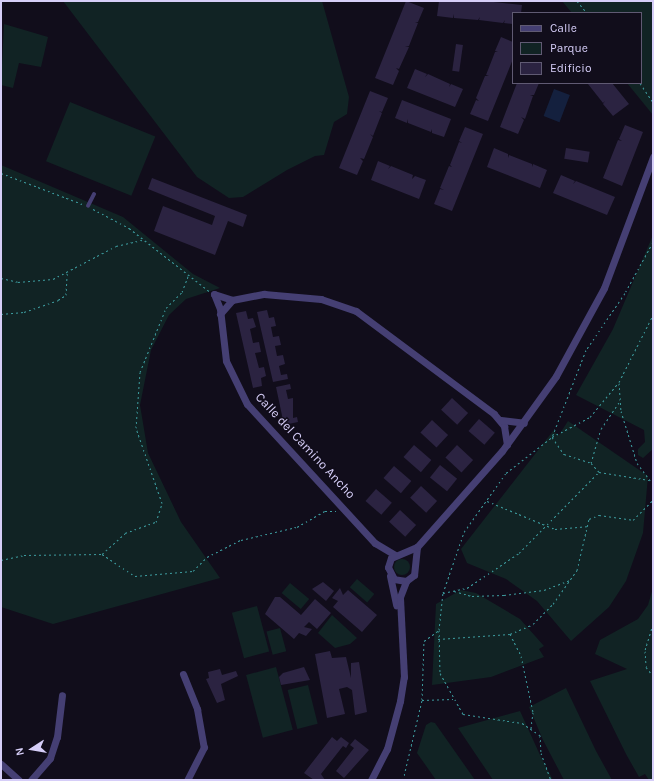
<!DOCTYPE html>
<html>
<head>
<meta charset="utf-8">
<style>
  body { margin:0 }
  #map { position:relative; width:654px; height:781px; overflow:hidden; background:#110d1b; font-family:Karla,sans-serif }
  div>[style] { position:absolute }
  .green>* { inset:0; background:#112324; transform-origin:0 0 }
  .round { border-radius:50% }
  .water>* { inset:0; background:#14203e; transform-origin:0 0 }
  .building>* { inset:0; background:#2b2341; transform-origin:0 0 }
  .path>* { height:1px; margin-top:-0.5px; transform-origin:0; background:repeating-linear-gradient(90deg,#3c9b9e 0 2px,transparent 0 5px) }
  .service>* { height:3.5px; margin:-1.75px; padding:0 1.75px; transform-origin:1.75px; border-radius:1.75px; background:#453f73 }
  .minor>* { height:7px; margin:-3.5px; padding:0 3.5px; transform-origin:3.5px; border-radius:3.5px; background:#453f73 }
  span { translate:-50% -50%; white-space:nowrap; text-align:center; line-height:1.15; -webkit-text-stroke:3px #110d1b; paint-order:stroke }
  .street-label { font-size:13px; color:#d6cef8 }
  .frame { position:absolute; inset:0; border:2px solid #d6cef8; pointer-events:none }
  .legend { position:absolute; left:512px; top:12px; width:130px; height:72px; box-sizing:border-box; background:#110d1b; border:1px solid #605a73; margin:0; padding:5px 7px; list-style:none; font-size:12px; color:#d6cef8 }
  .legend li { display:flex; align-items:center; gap:8px; height:20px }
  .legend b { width:20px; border:1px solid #605a73 }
  .north { position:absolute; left:12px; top:729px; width:40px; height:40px; -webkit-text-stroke:3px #110d1b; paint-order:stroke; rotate:258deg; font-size:11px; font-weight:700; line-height:16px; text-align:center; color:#d6cef8 }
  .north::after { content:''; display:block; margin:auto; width:14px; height:18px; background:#d6cef8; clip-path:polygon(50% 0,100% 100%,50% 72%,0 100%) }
</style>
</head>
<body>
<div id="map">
  <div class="green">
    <div style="clip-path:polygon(63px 1px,322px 1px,349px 97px,347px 114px,334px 122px,324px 155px,315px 156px,287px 170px,243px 197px,229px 198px,197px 177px)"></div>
    <div style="clip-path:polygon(562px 1px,653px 1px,653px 115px,627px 83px,641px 83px,641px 13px,572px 13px)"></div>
    <div style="clip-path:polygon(4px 24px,48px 37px,41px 67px,19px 63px,13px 88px,1px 85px)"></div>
    <div style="left:70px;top:102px;width:92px;height:64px;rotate:22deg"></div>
    <div style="clip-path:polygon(1px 165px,123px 217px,193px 274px,220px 288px,186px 299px,169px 315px,151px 350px,140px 405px,148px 453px,181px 522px,220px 578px,53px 624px,1px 607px)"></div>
    <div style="clip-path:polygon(653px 235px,653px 449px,643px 458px,638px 455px,638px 449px,645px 442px,644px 430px,576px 395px,613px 329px)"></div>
    <div style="clip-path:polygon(568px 421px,648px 476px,643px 533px,626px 581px,609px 607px,571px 641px,537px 601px,506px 579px,467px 563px,461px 549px,553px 431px,559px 435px)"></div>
    <div class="round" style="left:394px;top:559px;width:16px;height:16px"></div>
    <div style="left:357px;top:579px;width:23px;height:11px;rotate:41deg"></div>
    <div style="left:290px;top:583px;width:25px;height:13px;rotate:40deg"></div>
    <div style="clip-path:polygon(653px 588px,653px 780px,649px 780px,645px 774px,639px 777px,626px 754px,590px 681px,627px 669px,595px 654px,600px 640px,638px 619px,648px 605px)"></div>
    <div style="clip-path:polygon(461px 590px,476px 593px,520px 619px,544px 646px,539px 649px,544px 657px,491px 677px,432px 685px,436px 604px)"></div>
    <div style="left:257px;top:606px;width:47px;height:26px;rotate:75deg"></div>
    <div style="clip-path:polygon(332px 615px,357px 638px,350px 644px,335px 648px,318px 633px)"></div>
    <div style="left:280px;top:628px;width:24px;height:14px;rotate:75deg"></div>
    <div style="left:276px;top:667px;width:65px;height:31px;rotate:75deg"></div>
    <div style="left:308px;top:685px;width:40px;height:21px;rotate:76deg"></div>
    <div style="clip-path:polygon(566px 688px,596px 751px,612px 780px,564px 780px,543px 740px,529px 707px)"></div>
    <div style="clip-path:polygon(520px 711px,540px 755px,553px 780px,493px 780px,458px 728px)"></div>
    <div style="clip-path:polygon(431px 722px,435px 723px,475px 780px,436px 780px,417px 753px,426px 725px)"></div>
  </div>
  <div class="water">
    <div style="left:554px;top:89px;width:17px;height:29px;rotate:21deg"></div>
  </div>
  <div class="building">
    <div style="clip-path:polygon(406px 1px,424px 8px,418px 22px,415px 22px,418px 23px,409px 46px,405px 46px,409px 47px,399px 69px,396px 68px,399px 71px,393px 85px,375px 78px)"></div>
    <div style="clip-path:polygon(439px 1px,484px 1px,522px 5px,521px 13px,513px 13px,513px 24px,504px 23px,505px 20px,503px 23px,479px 20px,480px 17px,478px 20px,454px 18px,454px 14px,453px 18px,437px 16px)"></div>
    <div style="clip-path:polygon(501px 37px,513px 42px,513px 59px,488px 121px,470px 114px,476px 100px,479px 101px,476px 98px,485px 76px,489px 76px,486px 75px,495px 52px,498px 52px,495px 51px)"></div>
    <div style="left:456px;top:44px;width:7px;height:27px;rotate:8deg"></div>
    <div style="clip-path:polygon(415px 69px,427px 74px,425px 77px,428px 74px,450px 84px,449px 87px,451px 84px,463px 89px,455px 107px,407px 88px)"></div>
    <div style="clip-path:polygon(517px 83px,539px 83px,534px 95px,530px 95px,533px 96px,525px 119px,521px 117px,524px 120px,518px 134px,500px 127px)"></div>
    <div style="clip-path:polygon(612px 83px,629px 104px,613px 116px,603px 104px,605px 101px,603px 103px,588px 84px)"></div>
    <div style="clip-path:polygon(370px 91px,388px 98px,382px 112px,379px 111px,382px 113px,373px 136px,370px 134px,373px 137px,364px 159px,360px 158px,363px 161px,357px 175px,339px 168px)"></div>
    <div style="clip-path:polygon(402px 100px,451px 119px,444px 137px,432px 133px,432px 129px,431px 132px,408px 123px,408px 119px,407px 123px,395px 118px)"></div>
    <div style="clip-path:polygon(625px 125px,643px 132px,622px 186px,603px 178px,618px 140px,622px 141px,619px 139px)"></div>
    <div style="clip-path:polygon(465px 127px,483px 134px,452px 211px,434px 204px,440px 189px,444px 190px,440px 188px,449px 166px,452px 167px,450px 165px,459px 142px,462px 143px,459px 141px)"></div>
    <div style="clip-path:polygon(494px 148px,508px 154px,508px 158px,509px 155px,532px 164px,532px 167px,533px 164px,547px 170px,540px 188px,487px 167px)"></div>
    <div style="left:566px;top:148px;width:24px;height:11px;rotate:9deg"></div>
    <div style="clip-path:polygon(378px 161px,390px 166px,388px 169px,391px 166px,413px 175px,412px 179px,415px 176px,426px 180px,419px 199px,371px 180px)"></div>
    <div style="clip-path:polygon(561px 175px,575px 181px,573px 184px,576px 181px,615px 197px,607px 215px,553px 193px)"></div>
    <div style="clip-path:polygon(152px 178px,247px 215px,243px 227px,228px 221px,215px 255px,154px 231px,163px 206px,212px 225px,215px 216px,148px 189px)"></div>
    <div style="clip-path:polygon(267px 310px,269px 318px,274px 317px,276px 326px,271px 327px,273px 337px,279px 336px,281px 345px,275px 346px,277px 356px,283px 355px,285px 364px,279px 366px,281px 375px,287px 374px,288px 379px,273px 382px,257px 312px)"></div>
    <div style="clip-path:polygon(246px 311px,248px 319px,253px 318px,256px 327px,250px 329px,253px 343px,259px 342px,261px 352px,255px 353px,259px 368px,264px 367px,266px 376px,261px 378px,262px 386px,253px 388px,236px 313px)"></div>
    <div style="clip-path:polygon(290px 384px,291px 389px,286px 390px,288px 399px,293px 398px,293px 418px,297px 417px,298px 422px,284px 425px,276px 387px)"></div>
    <div style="left:452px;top:398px;width:22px;height:16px;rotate:43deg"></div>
    <div style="left:479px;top:419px;width:21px;height:16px;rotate:41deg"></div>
    <div style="left:432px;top:420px;width:22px;height:17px;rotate:43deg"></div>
    <div style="left:414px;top:445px;width:23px;height:16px;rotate:41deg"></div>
    <div style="left:457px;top:445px;width:22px;height:17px;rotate:43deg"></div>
    <div style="left:440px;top:465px;width:22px;height:16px;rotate:39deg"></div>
    <div style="left:394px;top:466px;width:23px;height:16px;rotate:41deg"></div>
    <div style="left:421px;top:486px;width:22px;height:16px;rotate:43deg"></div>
    <div style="left:376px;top:489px;width:21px;height:16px;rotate:41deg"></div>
    <div style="left:400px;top:510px;width:22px;height:16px;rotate:43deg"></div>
    <div style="clip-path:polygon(323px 582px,334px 591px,326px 601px,312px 589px)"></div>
    <div style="clip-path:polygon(340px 588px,343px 595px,348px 590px,377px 615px,362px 632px,333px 607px,338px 601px,332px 598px)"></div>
    <div style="clip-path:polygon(275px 597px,280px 597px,301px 615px,315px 599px,331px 613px,317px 629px,309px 622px,304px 627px,312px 629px,306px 636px,299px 633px,294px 639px,265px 614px)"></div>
    <div style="clip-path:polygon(330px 651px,332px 658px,346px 657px,351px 678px,351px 663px,359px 662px,367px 712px,355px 715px,352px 690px,347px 687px,339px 689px,345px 714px,327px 718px,315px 654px)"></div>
    <div style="clip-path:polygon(304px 667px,310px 680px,281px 685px,279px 677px,283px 673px)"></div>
    <div style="clip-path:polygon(220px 669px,222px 675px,236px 671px,238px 676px,221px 684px,225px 700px,217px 703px,206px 679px,209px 678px,208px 672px)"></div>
    <div style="clip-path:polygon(332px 737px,337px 741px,341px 737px,349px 743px,346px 748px,343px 746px,321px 774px,325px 780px,314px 780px,304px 773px)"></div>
    <div style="clip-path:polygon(355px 739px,369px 750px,344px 778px,336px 771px,354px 748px,350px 745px)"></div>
  </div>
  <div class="path">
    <div style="left:577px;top:1px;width:16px;rotate:50deg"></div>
    <div style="left:640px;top:83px;width:23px;rotate:56deg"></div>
    <div style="left:1px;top:173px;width:87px;rotate:20.9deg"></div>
    <div style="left:93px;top:209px;width:41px;rotate:27.8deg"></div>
    <div style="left:129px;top:228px;width:102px;rotate:38.2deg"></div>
    <div style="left:653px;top:242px;width:58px;rotate:118.8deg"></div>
    <div style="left:625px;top:293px;width:69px;rotate:124.4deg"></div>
    <div style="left:586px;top:350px;width:93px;rotate:111.3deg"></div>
    <div style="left:552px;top:437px;width:43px;rotate:-27.8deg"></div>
    <div style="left:590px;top:417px;width:45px;rotate:-50.4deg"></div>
    <div style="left:619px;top:382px;width:75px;rotate:-63.1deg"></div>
    <div style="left:1px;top:278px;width:17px;rotate:13deg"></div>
    <div style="left:18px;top:282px;width:35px;rotate:-5deg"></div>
    <div style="left:53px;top:279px;width:71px;rotate:-27.6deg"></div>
    <div style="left:116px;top:246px;width:28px;rotate:-13deg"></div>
    <div style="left:1px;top:314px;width:23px;rotate:-5deg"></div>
    <div style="left:24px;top:312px;width:36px;rotate:-19deg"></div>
    <div style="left:58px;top:300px;width:9px;rotate:-32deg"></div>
    <div style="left:66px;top:295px;width:22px;rotate:-87deg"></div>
    <div style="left:619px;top:383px;width:28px;rotate:86deg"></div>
    <div style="left:621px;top:411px;width:54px;rotate:72.9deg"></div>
    <div style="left:637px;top:463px;width:26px;rotate:53deg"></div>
    <div style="left:591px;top:463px;width:35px;rotate:-74deg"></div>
    <div style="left:601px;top:429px;width:34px;rotate:-56deg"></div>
    <div style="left:487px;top:501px;width:74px;rotate:22.4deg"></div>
    <div style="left:555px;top:529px;width:32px;rotate:-5deg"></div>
    <div style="left:102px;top:554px;width:31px;rotate:-42deg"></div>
    <div style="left:125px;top:533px;width:33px;rotate:-20deg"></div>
    <div style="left:156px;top:522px;width:20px;rotate:-72deg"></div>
    <div style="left:162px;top:503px;width:79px;rotate:-109.1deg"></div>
    <div style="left:136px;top:428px;width:56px;rotate:-85.9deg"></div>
    <div style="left:140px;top:372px;width:69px;rotate:-67.9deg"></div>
    <div style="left:166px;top:308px;width:23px;rotate:-45deg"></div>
    <div style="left:182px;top:292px;width:17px;rotate:-69deg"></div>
    <div style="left:1px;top:560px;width:24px;rotate:-12deg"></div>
    <div style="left:24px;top:555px;width:78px;rotate:-0.7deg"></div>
    <div style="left:102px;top:554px;width:40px;rotate:34deg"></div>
    <div style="left:135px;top:576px;width:58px;rotate:-4.9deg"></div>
    <div style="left:193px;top:571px;width:20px;rotate:-45deg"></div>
    <div style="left:207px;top:557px;width:38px;rotate:-27deg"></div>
    <div style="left:241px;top:540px;width:57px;rotate:-13.1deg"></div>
    <div style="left:297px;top:527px;width:32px;rotate:-30deg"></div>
    <div style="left:325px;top:511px;width:11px"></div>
    <div style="left:454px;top:591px;width:19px;rotate:16deg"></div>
    <div style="left:472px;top:596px;width:32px;rotate:-2deg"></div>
    <div style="left:504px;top:595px;width:40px;rotate:-7.1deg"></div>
    <div style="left:544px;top:590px;width:28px;rotate:-21deg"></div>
    <div style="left:443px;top:593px;width:25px;rotate:-12deg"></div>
    <div style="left:467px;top:588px;width:63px;rotate:-33.9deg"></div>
    <div style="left:519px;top:553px;width:114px;rotate:-45.4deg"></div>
    <div style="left:653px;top:624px;width:28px;rotate:107deg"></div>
    <div style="left:645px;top:651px;width:16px;rotate:86deg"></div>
    <div style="left:646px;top:667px;width:11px;rotate:52deg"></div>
    <div style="left:439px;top:630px;width:43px;rotate:88.7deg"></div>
    <div style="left:440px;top:673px;width:47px;rotate:60.7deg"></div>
    <div style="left:463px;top:714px;width:60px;rotate:8.7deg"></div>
    <div style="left:522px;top:723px;width:22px;rotate:34deg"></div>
    <div style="left:540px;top:735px;width:18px;rotate:87deg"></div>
    <div style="left:541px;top:753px;width:29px;rotate:70deg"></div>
    <div style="left:510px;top:634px;width:25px;rotate:63deg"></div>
    <div style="left:521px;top:656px;width:57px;rotate:77.9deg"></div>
    <div style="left:533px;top:712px;width:17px;rotate:97deg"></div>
    <div style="left:438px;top:639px;width:72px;rotate:-4deg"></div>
    <div style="left:510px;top:634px;width:25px;rotate:-23deg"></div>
    <div style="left:533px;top:624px;width:28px;rotate:-45deg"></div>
    <div style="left:553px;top:604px;width:42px;rotate:-54.8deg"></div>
    <div style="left:577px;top:570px;width:52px;rotate:-76.8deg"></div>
    <div style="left:589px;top:519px;width:11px;rotate:-22deg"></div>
    <div style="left:599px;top:515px;width:34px;rotate:8deg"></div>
    <div style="left:633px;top:520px;width:28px;rotate:-45deg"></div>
    <div style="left:422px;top:700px;width:31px;rotate:-2deg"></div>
    <div style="left:403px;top:780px;width:82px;rotate:-76.6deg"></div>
    <div style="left:422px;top:700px;width:59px;rotate:-88.1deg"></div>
    <div style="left:424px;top:641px;width:19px;rotate:-36deg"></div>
    <div style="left:439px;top:630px;width:37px;rotate:-84deg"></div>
    <div style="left:443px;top:593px;width:65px;rotate:-71deg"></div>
    <div style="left:464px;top:532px;width:72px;rotate:-54.6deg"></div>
    <div style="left:506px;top:473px;width:58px;rotate:-38deg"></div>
    <div style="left:552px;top:437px;width:21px;rotate:55deg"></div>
    <div style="left:564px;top:454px;width:28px;rotate:18deg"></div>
    <div style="left:591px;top:463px;width:12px;rotate:48deg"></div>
    <div style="left:599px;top:472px;width:51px;rotate:9.1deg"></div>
  </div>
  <div class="service">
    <div style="left:88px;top:206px;width:13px;rotate:-63deg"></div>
  </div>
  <div class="minor">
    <div style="left:214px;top:294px;width:16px;rotate:68deg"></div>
    <div style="left:220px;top:309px;width:52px;rotate:83.4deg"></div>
    <div style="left:226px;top:361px;width:48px;rotate:64deg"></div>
    <div style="left:247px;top:404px;width:189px;rotate:47.4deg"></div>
    <div style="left:375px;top:543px;width:23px;rotate:31deg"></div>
    <div style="left:214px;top:294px;width:19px;rotate:18deg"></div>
    <div style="left:220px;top:314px;width:18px;rotate:-49deg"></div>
    <div style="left:232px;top:300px;width:33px;rotate:-11deg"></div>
    <div style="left:264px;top:294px;width:57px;rotate:5deg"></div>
    <div style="left:321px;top:299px;width:37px;rotate:19deg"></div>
    <div style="left:356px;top:311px;width:172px;rotate:36.7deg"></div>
    <div style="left:494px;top:414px;width:16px;rotate:50deg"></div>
    <div style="left:504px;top:426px;width:19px;rotate:81deg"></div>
    <div style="left:501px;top:420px;width:23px;rotate:7deg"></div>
    <div style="left:417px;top:547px;width:28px;rotate:96deg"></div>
    <div style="left:414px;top:575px;width:10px;rotate:143deg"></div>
    <div style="left:406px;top:581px;width:12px;rotate:-171deg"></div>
    <div style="left:394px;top:579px;width:13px;rotate:-117deg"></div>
    <div style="left:388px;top:567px;width:9px;rotate:-72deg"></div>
    <div style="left:391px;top:558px;width:28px;rotate:-23deg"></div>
    <div style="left:417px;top:547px;width:128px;rotate:-48.5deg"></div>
    <div style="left:502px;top:451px;width:92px;rotate:-54.2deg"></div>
    <div style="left:556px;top:376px;width:100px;rotate:-61.4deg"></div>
    <div style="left:604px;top:288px;width:140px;rotate:-69.5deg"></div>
    <div style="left:390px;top:576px;width:30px;rotate:78deg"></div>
    <div style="left:183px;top:674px;width:38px;rotate:68deg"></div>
    <div style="left:197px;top:709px;width:39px;rotate:80deg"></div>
    <div style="left:204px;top:747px;width:37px;rotate:117deg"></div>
    <div style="left:1px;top:764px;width:24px;rotate:42deg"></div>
    <div style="left:31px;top:780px;width:29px;rotate:-49deg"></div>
    <div style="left:50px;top:758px;width:22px;rotate:-72deg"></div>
    <div style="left:57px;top:737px;width:42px;rotate:-83.2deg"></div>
    <div style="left:371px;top:780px;width:35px;rotate:-63deg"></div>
    <div style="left:387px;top:749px;width:50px;rotate:-74.8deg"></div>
    <div style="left:400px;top:701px;width:24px;rotate:-81deg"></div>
    <div style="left:404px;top:677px;width:80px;rotate:-92.9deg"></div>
    <div style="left:400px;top:597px;width:17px;rotate:-69deg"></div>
  </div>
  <div class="street-label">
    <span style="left:305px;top:446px;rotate:47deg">Calle del Camino Ancho</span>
  </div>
  <div class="frame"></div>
  <ul class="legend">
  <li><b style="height:5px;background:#453f73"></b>Calle</li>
  <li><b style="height:11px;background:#112324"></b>Parque</li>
  <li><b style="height:11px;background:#2b2341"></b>Edificio</li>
  </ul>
  <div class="north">N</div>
</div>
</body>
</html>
